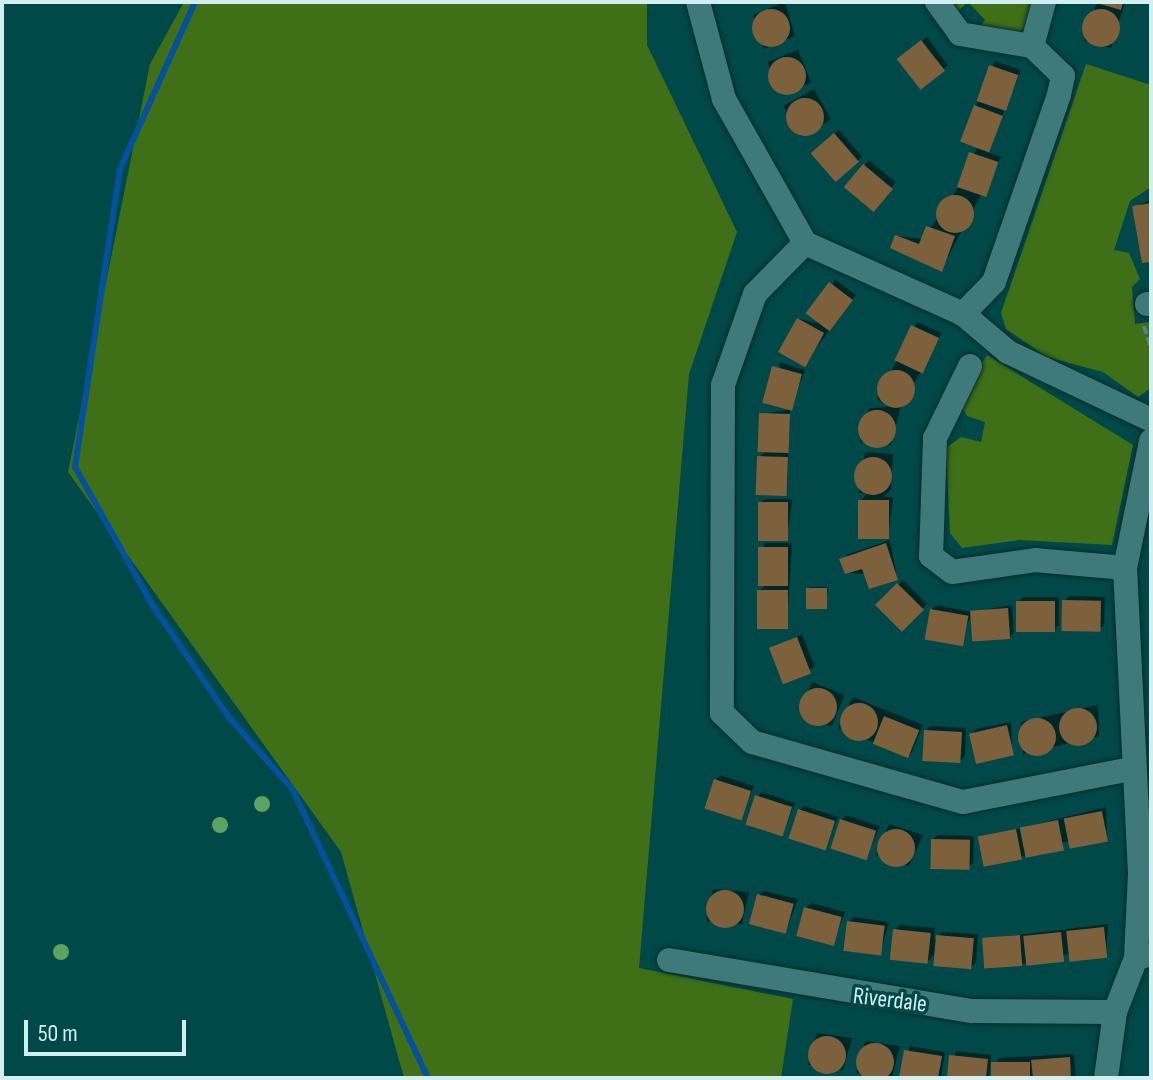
<!DOCTYPE html>
<html>
<head>
<meta charset="utf-8">
<style>
  body { margin:0 }
  #map { position:relative; width:1153px; height:1080px; overflow:hidden; background:#004948; font-family:"Sofia Sans Condensed",sans-serif }
  div>[style] { position:absolute }
  .green>* { inset:0; background:#3f7017 }
  .shadow>* { inset:0; background:#0007; transform-origin:0 0 }
  .stream>* { height:6px; margin:-3px; padding:0 3px; transform-origin:3px; border-radius:3px; background:#04519d }
  .building>* { inset:0; background:#7c613c; transform-origin:0 0 }
  .round { border-radius:50% }
  .path>* { height:4px; margin-top:-2px; transform-origin:0; background:repeating-linear-gradient(90deg,#4e8786 0 8px,transparent 0 12px) }
  .roads { filter:drop-shadow(0 0 2px #092b2b) drop-shadow(0 0 2px #092b2b) }
  .minor>* { height:24px; margin:-12px; padding:0 12px; transform-origin:12px; border-radius:12px; background:#3d7a79 }
  .trees>* { width:16px; height:16px; margin:-8px; border-radius:50%; background:#5aa361 }
  span { translate:-50% -50%; white-space:nowrap; text-align:center; line-height:1.15; -webkit-text-stroke:7px #004948; paint-order:stroke }
  .street-label { font-size:24px; color:#d1efee }
  .frame { position:absolute; inset:0; border:4px solid #d1efee; pointer-events:none }
  .scale { position:absolute; left:24px; top:1020px; width:162px; height:36px; box-sizing:border-box; border:4px solid #d1efee; border-top:0; padding-left:10px; font-size:24px; line-height:28px; white-space:nowrap; color:#d1efee; -webkit-text-stroke:6px #004948; paint-order:stroke }
</style>
</head>
<body>
<div id="map">
  <div class="green">
    <div style="clip-path:polygon(184px 2px,647px 2px,647px 45px,737px 232px,689px 374px,639px 968px,793px 999px,781px 1078px,404px 1078px,341px 852px,68px 472px,150px 64px)"></div>
    <div style="clip-path:polygon(951px 2px,1034px 2px,1027px 30px,1015px 35px,976px 30px,985px 20px,968px 2px,958px 11px)"></div>
    <div style="clip-path:polygon(1086px 64px,1151px 85px,1151px 187px,1130px 201px,1114px 250px,1129px 253px,1140px 279px,1132px 287px,1135px 324px,1151px 322px,1151px 388px,1138px 397px,1103px 372px,1047px 357px,1006px 329px,1001px 313px)"></div>
    <div style="clip-path:polygon(987px 355px,1133px 445px,1112px 545px,1019px 540px,962px 548px,950px 533px,946px 448px,961px 437px,981px 442px,985px 422px,967px 416px,959px 402px)"></div>
  </div>
  <div class="shadow">
    <div style="clip-path:polygon(785px 2px,795px 36px,764px 49px,753px 15px)"></div>
    <div style="clip-path:polygon(1097px 2px,1125px 2px,1111px 48px,1084px 41px)"></div>
    <div style="clip-path:polygon(927px 37px,948px 65px,921px 87px,904px 55px)"></div>
    <div style="left:798px;top:50px;width:35px;height:33px;rotate:68deg"></div>
    <div style="clip-path:polygon(995px 61px,1021px 70px,987px 152px,1001px 157px,941px 270px,897px 236px,923px 239px,958px 188px,978px 146px,976px 106px)"></div>
    <div style="left:814px;top:89px;width:35px;height:35px;rotate:61deg"></div>
    <div style="left:839px;top:130px;width:35px;height:35px;rotate:49deg"></div>
    <div style="left:869px;top:160px;width:35px;height:35px;rotate:40deg"></div>
    <div style="clip-path:polygon(1151px 200px,1151px 260px,1134px 207px)"></div>
    <div style="clip-path:polygon(835px 279px,856px 295px,804px 364px,799px 319px,817px 323px)"></div>
    <div style="clip-path:polygon(917px 322px,942px 333px,900px 409px,891px 445px,860px 442px,869px 408px,888px 407px,877px 399px)"></div>
    <div style="clip-path:polygon(779px 362px,805px 370px,790px 410px,787px 493px,759px 457px,767px 450px,761px 414px,789px 410px)"></div>
    <div style="clip-path:polygon(865px 452px,893px 454px,891px 489px,884px 497px,893px 497px,888px 537px,860px 501px,868px 493px,859px 493px)"></div>
    <div style="clip-path:polygon(764px 499px,792px 499px,787px 539px,760px 503px)"></div>
    <div style="clip-path:polygon(890px 540px,897px 578px,846px 572px,846px 555px)"></div>
    <div style="clip-path:polygon(764px 543px,792px 543px,787px 627px,759px 591px,767px 584px)"></div>
    <div style="left:903px;top:580px;width:34px;height:35px;rotate:45deg"></div>
    <div style="clip-path:polygon(810px 587px,828px 587px,826px 607px,808px 589px)"></div>
    <div style="clip-path:polygon(1069px 596px,1105px 597px,1104px 625px,1100px 629px,1064px 601px)"></div>
    <div style="clip-path:polygon(1023px 597px,1059px 597px,1059px 625px,1054px 630px,1018px 602px)"></div>
    <div style="clip-path:polygon(936px 605px,972px 612px,1012px 605px,1014px 632px,1010px 637px,971px 614px,961px 643px,932px 610px)"></div>
    <div style="clip-path:polygon(802px 634px,815px 667px,784px 682px,771px 650px)"></div>
    <div style="left:812px;top:682px;width:35px;height:34px;rotate:22deg"></div>
    <div style="clip-path:polygon(853px 697px,923px 725px,912px 752px,908px 756px,838px 728px)"></div>
    <div style="clip-path:polygon(1098px 705px,1099px 736px,1023px 754px,1021px 722px)"></div>
    <div style="clip-path:polygon(1011px 722px,1012px 753px,971px 734px,976px 729px)"></div>
    <div style="clip-path:polygon(930px 726px,966px 728px,965px 756px,960px 761px,926px 731px)"></div>
    <div style="clip-path:polygon(720px 775px,754px 786px,741px 817px,716px 780px)"></div>
    <div style="clip-path:polygon(762px 792px,795px 803px,782px 834px,757px 797px)"></div>
    <div style="clip-path:polygon(804px 806px,838px 817px,825px 848px,800px 810px)"></div>
    <div style="clip-path:polygon(1106px 807px,1107px 839px,1071px 840px,1021px 857px,980px 838px)"></div>
    <div style="clip-path:polygon(846px 815px,880px 826px,866px 858px,842px 820px)"></div>
    <div style="clip-path:polygon(889px 824px,923px 835px,909px 866px,876px 855px)"></div>
    <div style="clip-path:polygon(938px 835px,974px 836px,973px 863px,968px 868px,933px 839px)"></div>
    <div style="clip-path:polygon(713px 889px,749px 892px,742px 924px,706px 921px)"></div>
    <div style="clip-path:polygon(764px 891px,798px 899px,786px 931px,759px 895px)"></div>
    <div style="clip-path:polygon(811px 903px,845px 912px,833px 944px,806px 908px)"></div>
    <div style="clip-path:polygon(854px 917px,889px 922px,880px 954px,849px 921px)"></div>
    <div style="clip-path:polygon(1108px 924px,1106px 956px,1070px 954px,1021px 964px,984px 939px)"></div>
    <div style="clip-path:polygon(900px 925px,935px 928px,934px 940px,942px 932px,978px 934px,976px 962px,971px 967px,936px 953px,928px 961px,895px 930px)"></div>
    <div style="clip-path:polygon(817px 1033px,852px 1038px,843px 1070px,808px 1065px)"></div>
    <div style="clip-path:polygon(865px 1041px,900px 1046px,892px 1078px,856px 1073px)"></div>
    <div style="clip-path:polygon(910px 1046px,945px 1052px,941px 1078px,901px 1078px)"></div>
    <div style="clip-path:polygon(956px 1051px,991px 1055px,989px 1078px,949px 1078px)"></div>
    <div style="clip-path:polygon(1074px 1054px,1076px 1078px,993px 1078px,998px 1058px)"></div>
  </div>
  <div class="stream">
    <div style="left:195px;top:2px;width:183px;rotate:114.2deg"></div>
    <div style="left:120px;top:169px;width:301px;rotate:98.6deg"></div>
    <div style="left:75px;top:467px;width:159px;rotate:60.7deg"></div>
    <div style="left:153px;top:606px;width:133px;rotate:55.7deg"></div>
    <div style="left:228px;top:716px;width:98px;rotate:48.7deg"></div>
    <div style="left:293px;top:790px;width:318px;rotate:64.9deg"></div>
  </div>
  <div class="building">
    <div style="clip-path:polygon(1093px 2px,1123px 2px,1121px 10px)"></div>
    <div class="round" style="left:1082px;top:9px;width:38px;height:38px"></div>
    <div class="round" style="left:752px;top:9px;width:38px;height:38px"></div>
    <div style="left:921px;top:40px;width:39px;height:31px;rotate:52deg"></div>
    <div class="round" style="left:768px;top:57px;width:38px;height:38px"></div>
    <div style="left:989px;top:65px;width:31px;height:38px;rotate:19deg"></div>
    <div class="round" style="left:786px;top:98px;width:38px;height:38px"></div>
    <div style="left:974px;top:105px;width:31px;height:39px;rotate:21deg"></div>
    <div style="left:834px;top:133px;width:38px;height:31px;rotate:49deg"></div>
    <div style="left:969px;top:152px;width:31px;height:37px;rotate:19deg"></div>
    <div style="left:863px;top:164px;width:39px;height:30px;rotate:40deg"></div>
    <div class="round" style="left:936px;top:195px;width:38px;height:38px"></div>
    <div style="clip-path:polygon(1151px 203px,1151px 262px,1142px 263px,1132px 206px)"></div>
    <div style="clip-path:polygon(926px 226px,955px 236px,942px 272px,890px 248px,895px 235px,919px 244px)"></div>
    <div style="left:829px;top:282px;width:30px;height:39px;rotate:37deg"></div>
    <div style="left:797px;top:318px;width:31px;height:39px;rotate:29deg"></div>
    <div style="left:911px;top:325px;width:31px;height:39px;rotate:25deg"></div>
    <div style="left:772px;top:366px;width:31px;height:38px;rotate:15deg"></div>
    <div class="round" style="left:877px;top:370px;width:38px;height:38px"></div>
    <div class="round" style="left:858px;top:410px;width:38px;height:38px"></div>
    <div style="left:759px;top:413px;width:31px;height:39px;rotate:2deg"></div>
    <div style="left:757px;top:456px;width:31px;height:39px;rotate:2deg"></div>
    <div class="round" style="left:854px;top:457px;width:38px;height:38px"></div>
    <div style="left:858px;top:500px;width:31px;height:39px"></div>
    <div style="left:758px;top:502px;width:30px;height:39px"></div>
    <div style="clip-path:polygon(886px 543px,898px 580px,869px 589px,862px 569px,845px 574px,839px 559px)"></div>
    <div style="left:758px;top:547px;width:30px;height:39px"></div>
    <div style="left:897px;top:583px;width:38px;height:31px;rotate:45deg"></div>
    <div style="left:806px;top:588px;width:21px;height:21px"></div>
    <div style="left:757px;top:590px;width:31px;height:39px"></div>
    <div style="left:1062px;top:600px;width:39px;height:31px;rotate:1deg"></div>
    <div style="left:1016px;top:601px;width:39px;height:31px"></div>
    <div style="left:1008px;top:608px;width:31px;height:38px;rotate:86deg"></div>
    <div style="left:930px;top:609px;width:39px;height:31px;rotate:10deg"></div>
    <div style="left:797px;top:637px;width:39px;height:30px;rotate:69deg"></div>
    <div class="round" style="left:799px;top:688px;width:38px;height:38px"></div>
    <div class="round" style="left:840px;top:703px;width:38px;height:38px"></div>
    <div class="round" style="left:1059px;top:708px;width:38px;height:38px"></div>
    <div style="left:884px;top:716px;width:38px;height:30px;rotate:22deg"></div>
    <div class="round" style="left:1018px;top:718px;width:38px;height:38px"></div>
    <div style="left:1007px;top:725px;width:31px;height:39px;rotate:77deg"></div>
    <div style="left:924px;top:730px;width:38px;height:31px;rotate:3deg"></div>
    <div style="left:714px;top:779px;width:39px;height:31px;rotate:18deg"></div>
    <div style="left:755px;top:795px;width:39px;height:31px;rotate:18deg"></div>
    <div style="left:798px;top:809px;width:39px;height:31px;rotate:18deg"></div>
    <div style="left:1102px;top:811px;width:31px;height:39px;rotate:79deg"></div>
    <div style="left:840px;top:819px;width:38px;height:31px;rotate:18deg"></div>
    <div style="left:1058px;top:820px;width:31px;height:39px;rotate:79deg"></div>
    <div class="round" style="left:877px;top:829px;width:38px;height:38px"></div>
    <div style="left:1016px;top:829px;width:31px;height:39px;rotate:79deg"></div>
    <div style="left:931px;top:839px;width:39px;height:30px;rotate:1deg"></div>
    <div class="round" style="left:706px;top:890px;width:38px;height:38px"></div>
    <div style="left:757px;top:894px;width:38px;height:31px;rotate:15deg"></div>
    <div style="left:804px;top:907px;width:39px;height:30px;rotate:15deg"></div>
    <div style="left:847px;top:921px;width:38px;height:30px;rotate:7deg"></div>
    <div style="left:1104px;top:927px;width:31px;height:38px;rotate:84deg"></div>
    <div style="left:893px;top:929px;width:38px;height:31px;rotate:6deg"></div>
    <div style="left:1061px;top:932px;width:30px;height:38px;rotate:84deg"></div>
    <div style="left:936px;top:935px;width:38px;height:31px;rotate:5deg"></div>
    <div style="left:1020px;top:935px;width:31px;height:38px;rotate:86deg"></div>
    <div class="round" style="left:808px;top:1036px;width:38px;height:38px"></div>
    <div class="round" style="left:856px;top:1043px;width:38px;height:38px"></div>
    <div style="clip-path:polygon(904px 1050px,942px 1056px,938px 1078px,899px 1078px)"></div>
    <div style="clip-path:polygon(949px 1055px,988px 1059px,986px 1078px,947px 1078px)"></div>
    <div style="clip-path:polygon(1070px 1057px,1071px 1078px,1033px 1078px,1031px 1060px)"></div>
    <div style="left:991px;top:1062px;width:39px;height:16px"></div>
  </div>
  <div class="path">
    <div style="left:1144px;top:326px;width:22px;rotate:72deg"></div>
  </div>
  <div class="roads">
    <div class="minor">
      <div style="left:698px;top:2px;width:100px;rotate:75deg"></div>
      <div style="left:724px;top:99px;width:165px;rotate:60.6deg"></div>
      <div style="left:937px;top:2px;width:39px;rotate:54deg"></div>
      <div style="left:960px;top:34px;width:73px;rotate:9.5deg"></div>
      <div style="left:1032px;top:46px;width:43px;rotate:44.1deg"></div>
      <div style="left:1063px;top:76px;width:19px;rotate:102deg"></div>
      <div style="left:1059px;top:95px;width:198px;rotate:109.2deg"></div>
      <div style="left:994px;top:282px;width:45px;rotate:134.1deg"></div>
      <div style="left:963px;top:314px;width:173px;rotate:-155.8deg"></div>
      <div style="left:805px;top:243px;width:71px;rotate:134.4deg"></div>
      <div style="left:755px;top:294px;width:96px;rotate:109.4deg"></div>
      <div style="left:723px;top:385px;width:328px;rotate:90.2deg"></div>
      <div style="left:722px;top:713px;width:42px;rotate:44deg"></div>
      <div style="left:752px;top:742px;width:219px;rotate:15.9deg"></div>
      <div style="left:963px;top:802px;width:171px;rotate:-11.1deg"></div>
      <div style="left:1032px;top:46px;width:46px;rotate:-74.7deg"></div>
      <div style="left:1147px;top:304px;width:4px"></div>
      <div style="left:963px;top:314px;width:59px;rotate:40.2deg"></div>
      <div style="left:1008px;top:352px;width:158px;rotate:25.4deg"></div>
      <div style="left:970px;top:366px;width:80px;rotate:115.9deg"></div>
      <div style="left:935px;top:438px;width:118px;rotate:91.9deg"></div>
      <div style="left:931px;top:556px;width:26px;rotate:37deg"></div>
      <div style="left:952px;top:572px;width:84px;rotate:-8.2deg"></div>
      <div style="left:1035px;top:560px;width:90px;rotate:5.1deg"></div>
      <div style="left:1136px;top:958px;width:84px;rotate:-87.3deg"></div>
      <div style="left:1140px;top:874px;width:306px;rotate:-92.8deg"></div>
      <div style="left:1125px;top:568px;width:130px;rotate:-78.4deg"></div>
      <div style="left:669px;top:960px;width:307px;rotate:9.6deg"></div>
      <div style="left:972px;top:1011px;width:143px;rotate:0.4deg"></div>
      <div style="left:1106px;top:1078px;width:67px;rotate:-82.2deg"></div>
      <div style="left:1115px;top:1012px;width:58px;rotate:-68.7deg"></div>
      <div style="left:1136px;top:958px;width:12px;rotate:-14deg"></div>
    </div>
  </div>
  <div class="trees">
    <div style="left:262px;top:804px"></div>
    <div style="left:220px;top:825px"></div>
    <div style="left:61px;top:952px"></div>
  </div>
  <div class="street-label">
    <span style="left:890px;top:1000px;rotate:7deg">Riverdale</span>
  </div>
  <div class="frame"></div>
  <div class="scale">50 m</div>
</div>
</body>
</html>
